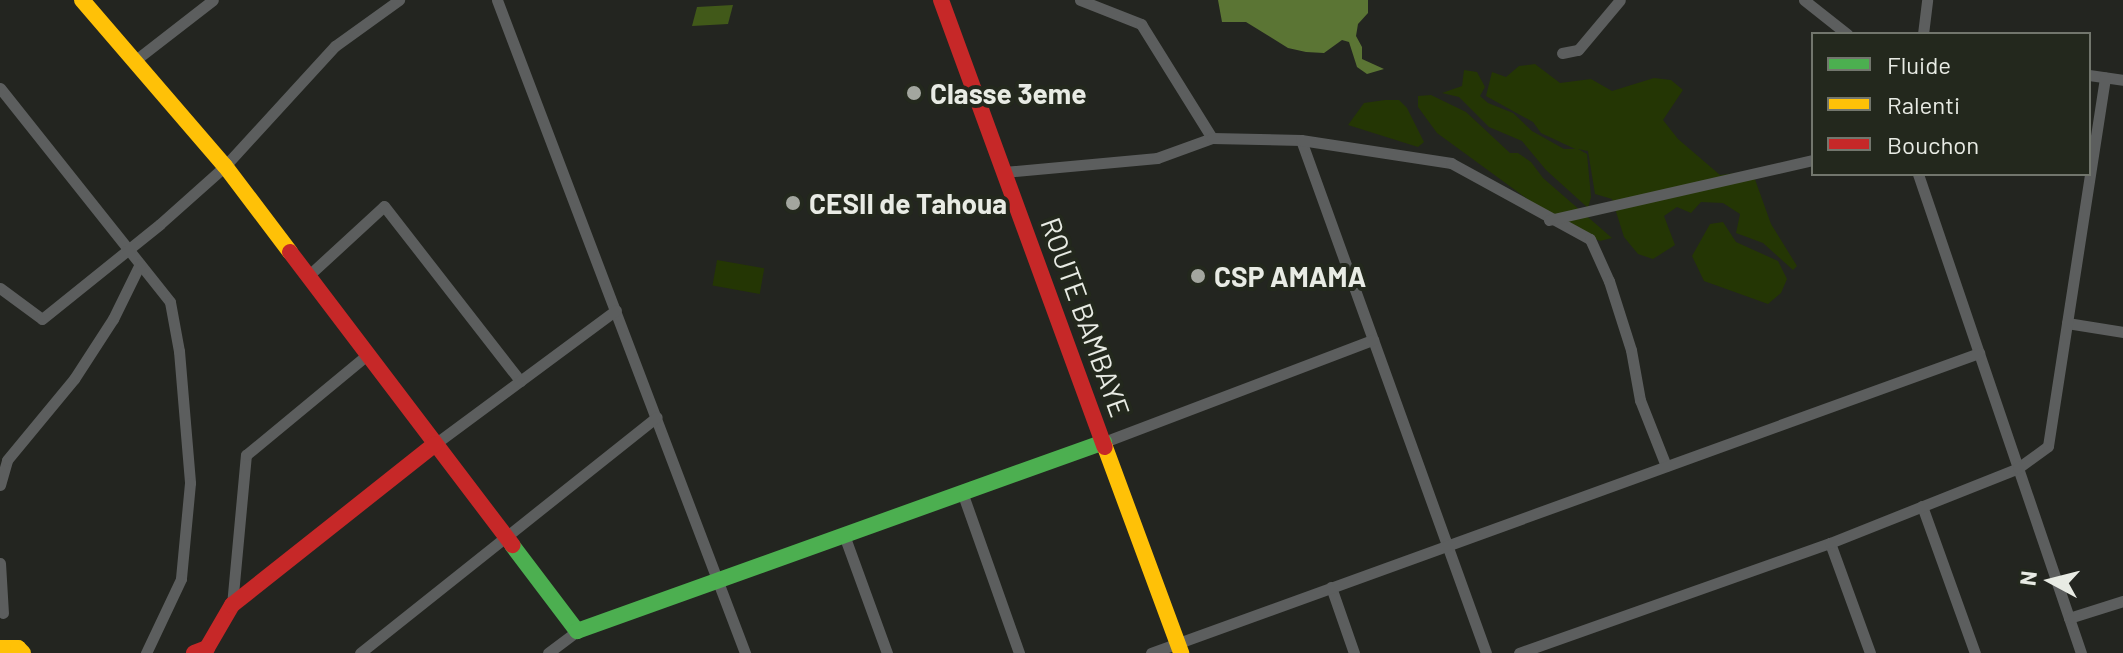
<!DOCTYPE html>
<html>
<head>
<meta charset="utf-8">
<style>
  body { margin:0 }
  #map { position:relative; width:2123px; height:653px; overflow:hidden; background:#232520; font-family:Barlow,sans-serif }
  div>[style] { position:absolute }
  .green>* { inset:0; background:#243604; transform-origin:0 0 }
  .forest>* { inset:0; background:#415919 }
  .water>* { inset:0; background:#5b7534 }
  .street>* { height:11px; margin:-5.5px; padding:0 5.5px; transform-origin:5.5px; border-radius:5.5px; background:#5c5e5e }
  .fast>* { height:16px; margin:-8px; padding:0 8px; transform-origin:8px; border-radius:8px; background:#4caf50 }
  .slow>* { height:16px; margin:-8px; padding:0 8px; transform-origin:8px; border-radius:8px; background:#ffc107 }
  .jam>* { height:16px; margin:-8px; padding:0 8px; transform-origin:8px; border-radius:8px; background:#c62828 }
  .dots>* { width:22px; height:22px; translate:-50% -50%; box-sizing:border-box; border:4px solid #23281d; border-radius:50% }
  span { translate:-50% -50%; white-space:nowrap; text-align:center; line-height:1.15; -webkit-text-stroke:8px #23281d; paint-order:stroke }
  .poi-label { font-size:28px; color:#e8ebe4; font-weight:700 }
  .left { translate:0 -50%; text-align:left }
  .street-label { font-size:28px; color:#e8ebe4 }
  .legend { position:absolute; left:1811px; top:32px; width:280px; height:144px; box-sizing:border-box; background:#23281d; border:2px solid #72766d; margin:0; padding:10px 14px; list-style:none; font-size:24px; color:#e8ebe4 }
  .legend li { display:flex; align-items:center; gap:16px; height:40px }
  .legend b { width:40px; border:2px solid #72766d }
  .north { position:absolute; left:2011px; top:541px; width:80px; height:80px; -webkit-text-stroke:6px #23281d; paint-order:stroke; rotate:277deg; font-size:22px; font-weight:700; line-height:32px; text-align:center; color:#e8ebe4 }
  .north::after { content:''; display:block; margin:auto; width:28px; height:36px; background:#e8ebe4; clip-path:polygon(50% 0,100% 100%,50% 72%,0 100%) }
</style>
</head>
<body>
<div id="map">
  <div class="green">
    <div style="clip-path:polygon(1535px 64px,1560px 83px,1591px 79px,1612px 91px,1654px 78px,1671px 80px,1683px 90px,1663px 120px,1678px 139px,1720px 175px,1752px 171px,1771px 224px,1797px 266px,1793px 270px,1763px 243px,1736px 233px,1740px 214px,1723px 203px,1701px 202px,1691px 213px,1677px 207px,1664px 216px,1675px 245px,1653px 259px,1638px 254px,1624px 237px,1612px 199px,1595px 194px,1588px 151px,1578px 149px,1587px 154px,1591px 197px,1588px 208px,1546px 170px,1522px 141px,1489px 127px,1459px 97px,1442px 93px,1462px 86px,1464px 70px,1477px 72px,1485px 87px,1480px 96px,1488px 103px,1513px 113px,1532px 131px,1564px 149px,1575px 149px,1541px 133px,1533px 122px,1486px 96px,1492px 72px,1506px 77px,1519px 66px)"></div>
    <div style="clip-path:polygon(1431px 95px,1466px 112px,1510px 153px,1518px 153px,1531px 162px,1543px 178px,1612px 238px,1600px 241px,1559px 222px,1437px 133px,1418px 107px,1418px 96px)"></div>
    <div style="clip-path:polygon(1385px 100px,1399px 100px,1407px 108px,1424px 142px,1418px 147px,1348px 125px,1364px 103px)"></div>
    <div style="clip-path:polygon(1723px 222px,1736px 242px,1778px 261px,1787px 279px,1781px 293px,1768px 304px,1704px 281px,1692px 256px,1710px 224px)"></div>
    <div style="left:717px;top:260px;width:48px;height:26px;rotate:10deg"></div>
  </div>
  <div class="forest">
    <div style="clip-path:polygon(733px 5px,728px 24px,692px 26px,697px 7px)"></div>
  </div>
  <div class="water">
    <div style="clip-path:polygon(1218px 0,1368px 0,1368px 13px,1358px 24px,1356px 36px,1362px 47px,1362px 59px,1384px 69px,1367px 74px,1357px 67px,1349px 42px,1342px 40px,1324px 53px,1306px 52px,1288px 48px,1246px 22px,1222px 22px)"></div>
  </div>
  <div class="street">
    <div style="left:497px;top:0;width:699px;rotate:69.2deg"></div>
    <div style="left:1080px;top:0;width:66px;rotate:21.5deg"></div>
    <div style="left:1141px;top:24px;width:134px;rotate:58.1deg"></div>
    <div style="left:1804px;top:0;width:55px;rotate:38.3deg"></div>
    <div style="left:1923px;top:34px;width:34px;rotate:-83deg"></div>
    <div style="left:1562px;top:53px;width:16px;rotate:-11deg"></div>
    <div style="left:1578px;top:50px;width:65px;rotate:-50deg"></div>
    <div style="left:133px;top:62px;width:101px;rotate:-37.8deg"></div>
    <div style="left:2089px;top:75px;width:34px;rotate:8deg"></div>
    <div style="left:0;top:88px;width:273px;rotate:51.5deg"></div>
    <div style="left:170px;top:302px;width:50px;rotate:79.6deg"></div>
    <div style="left:179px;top:351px;width:132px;rotate:85.2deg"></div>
    <div style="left:190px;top:483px;width:96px;rotate:95.4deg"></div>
    <div style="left:181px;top:579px;width:82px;rotate:115.3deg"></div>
    <div style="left:1301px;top:140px;width:545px;rotate:70.17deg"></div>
    <div style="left:1004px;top:172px;width:154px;rotate:-5.2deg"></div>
    <div style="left:1157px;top:158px;width:59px;rotate:-20deg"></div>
    <div style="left:1212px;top:138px;width:89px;rotate:1.3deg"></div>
    <div style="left:1301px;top:140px;width:152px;rotate:8.7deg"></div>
    <div style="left:1451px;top:163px;width:158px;rotate:28.7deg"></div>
    <div style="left:1590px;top:239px;width:46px;rotate:65.7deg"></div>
    <div style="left:1609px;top:281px;width:72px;rotate:72.3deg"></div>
    <div style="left:1631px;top:350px;width:51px;rotate:79.8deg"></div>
    <div style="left:1640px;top:400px;width:71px;rotate:68.5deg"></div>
    <div style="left:1918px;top:174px;width:506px;rotate:71.21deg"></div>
    <div style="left:1549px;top:220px;width:271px;rotate:-12.8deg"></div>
    <div style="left:308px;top:276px;width:103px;rotate:-42.6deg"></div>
    <div style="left:384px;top:206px;width:222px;rotate:52.1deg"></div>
    <div style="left:0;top:288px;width:52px;rotate:36.4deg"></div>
    <div style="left:42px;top:319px;width:151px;rotate:-38.8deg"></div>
    <div style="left:160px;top:224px;width:87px;rotate:-41.7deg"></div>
    <div style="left:225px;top:166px;width:163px;rotate:-47.5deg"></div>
    <div style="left:335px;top:46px;width:79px;rotate:-35.7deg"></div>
    <div style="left:2067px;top:323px;width:57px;rotate:9.1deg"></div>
    <div style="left:1104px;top:442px;width:288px;rotate:-20.8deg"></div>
    <div style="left:435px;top:444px;width:225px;rotate:-36.5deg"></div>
    <div style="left:0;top:485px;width:26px;rotate:-74deg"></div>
    <div style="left:7px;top:460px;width:105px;rotate:-50.4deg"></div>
    <div style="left:74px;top:379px;width:72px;rotate:-57deg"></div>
    <div style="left:113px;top:319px;width:61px;rotate:-63.9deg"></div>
    <div style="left:962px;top:492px;width:171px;rotate:70.5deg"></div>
    <div style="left:1922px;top:506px;width:156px;rotate:70.2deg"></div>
    <div style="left:844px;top:535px;width:126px;rotate:70deg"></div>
    <div style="left:1830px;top:543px;width:117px;rotate:70deg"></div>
    <div style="left:0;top:563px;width:50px;rotate:86.6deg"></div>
    <div style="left:1331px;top:587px;width:70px;rotate:70.8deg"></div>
    <div style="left:232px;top:605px;width:151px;rotate:-84.7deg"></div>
    <div style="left:246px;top:455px;width:157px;rotate:-39.6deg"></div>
    <div style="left:2069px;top:618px;width:57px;rotate:-17.5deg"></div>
    <div style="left:360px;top:653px;width:379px;rotate:-38.5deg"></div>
    <div style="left:548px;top:653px;width:36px;rotate:-37deg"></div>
    <div style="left:1151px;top:653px;width:881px;rotate:-19.92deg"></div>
    <div style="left:1519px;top:653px;width:330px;rotate:-19.5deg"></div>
    <div style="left:1830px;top:543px;width:202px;rotate:-21.7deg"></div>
    <div style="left:2018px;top:468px;width:37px;rotate:-36deg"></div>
    <div style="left:2048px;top:446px;width:373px;rotate:-81.2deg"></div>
  </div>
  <div class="fast">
    <div style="left:512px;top:545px;width:108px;rotate:52.9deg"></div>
    <div style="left:577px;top:631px;width:560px;rotate:-19.73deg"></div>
  </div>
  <div class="slow">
    <div style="left:82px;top:0;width:219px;rotate:49.3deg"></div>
    <div style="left:225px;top:166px;width:108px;rotate:52.9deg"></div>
    <div style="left:1105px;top:447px;width:220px;rotate:69.7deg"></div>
    <div style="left:0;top:648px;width:18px"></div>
    <div style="left:18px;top:648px;width:7px;rotate:45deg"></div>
  </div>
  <div class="jam">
    <div style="left:941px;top:0;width:476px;rotate:69.9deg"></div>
    <div style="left:290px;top:252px;width:368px;rotate:52.8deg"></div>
    <div style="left:194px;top:653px;width:14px;rotate:-21deg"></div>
    <div style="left:207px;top:648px;width:50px;rotate:-59.8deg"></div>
    <div style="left:232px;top:605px;width:259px;rotate:-38.4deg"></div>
  </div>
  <div class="dots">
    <div style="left:914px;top:93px;background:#a3a69f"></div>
    <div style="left:793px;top:203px;background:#a3a69f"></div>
    <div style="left:1198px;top:276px;background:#a3a69f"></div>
  </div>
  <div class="poi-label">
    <span class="left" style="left:930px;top:93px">Classe 3eme</span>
    <span class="left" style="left:809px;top:203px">CESII de Tahoua</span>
    <span class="left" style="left:1214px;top:276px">CSP AMAMA</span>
  </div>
  <div class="street-label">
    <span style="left:1086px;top:317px;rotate:70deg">ROUTE BAMBAYE</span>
  </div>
  <ul class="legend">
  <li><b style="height:10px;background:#4caf50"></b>Fluide</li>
  <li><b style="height:10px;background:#ffc107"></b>Ralenti</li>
  <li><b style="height:10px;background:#c62828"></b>Bouchon</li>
  </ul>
  <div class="north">N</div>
</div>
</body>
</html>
